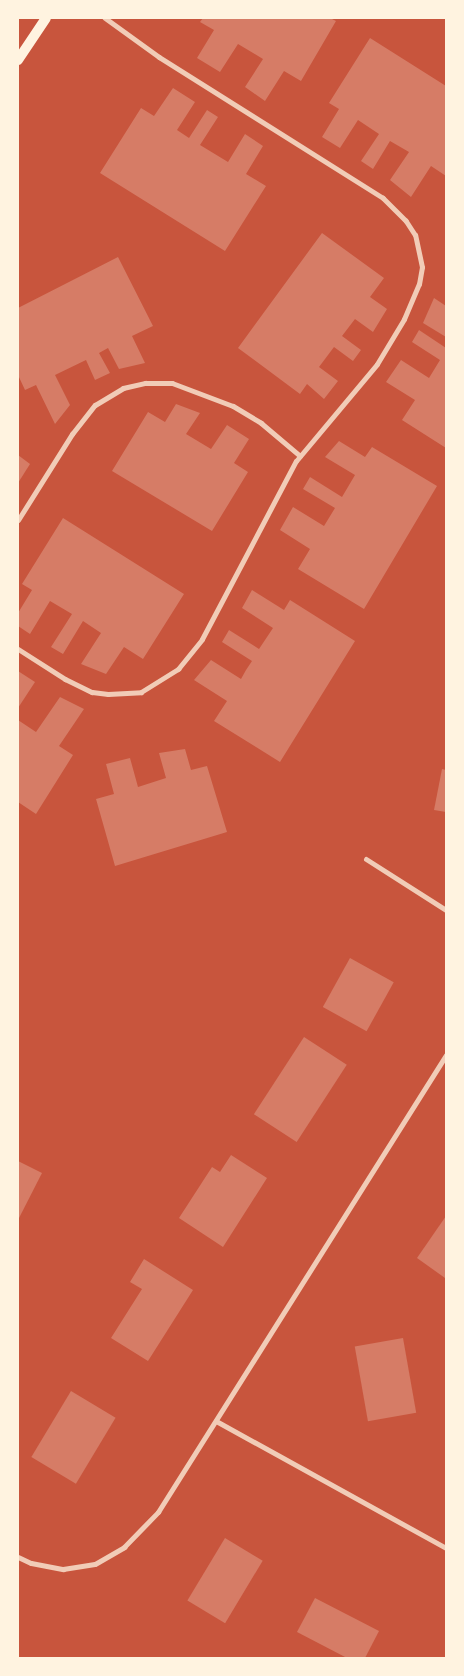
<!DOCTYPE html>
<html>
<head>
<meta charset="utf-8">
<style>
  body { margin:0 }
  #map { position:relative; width:464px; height:1676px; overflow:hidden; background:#c8553d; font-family:"Nunito Sans",sans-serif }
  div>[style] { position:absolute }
  .building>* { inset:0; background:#d67c66; transform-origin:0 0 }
  .minor>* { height:5px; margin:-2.5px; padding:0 2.5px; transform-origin:2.5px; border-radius:2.5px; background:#f1ccb7 }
  .secondary>* { height:10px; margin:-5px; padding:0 5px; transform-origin:5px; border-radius:5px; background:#fff3e0 }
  span { translate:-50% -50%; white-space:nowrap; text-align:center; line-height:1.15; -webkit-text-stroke:4px #fff3e0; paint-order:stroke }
  .frame { position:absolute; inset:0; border:19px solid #fff3e0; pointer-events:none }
</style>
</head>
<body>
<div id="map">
  <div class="building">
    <div style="clip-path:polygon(203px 18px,330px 18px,336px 21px,301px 81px,284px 71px,265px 101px,245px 87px,263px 59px,238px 44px,220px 72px,197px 58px,214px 30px,200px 22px)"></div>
    <div style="clip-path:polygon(370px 38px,446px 86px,446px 176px,431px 166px,411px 197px,390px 180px,409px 152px,390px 141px,373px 169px,361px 161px,379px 134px,358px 120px,340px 148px,322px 137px,339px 109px,329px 103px)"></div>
    <div style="clip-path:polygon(173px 88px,195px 102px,177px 130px,189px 138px,207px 110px,218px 117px,200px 145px,228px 162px,245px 134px,263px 146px,246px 174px,266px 186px,225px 251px,100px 173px,141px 108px,154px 116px)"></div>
    <div style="clip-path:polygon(322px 233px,384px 278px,370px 297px,387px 309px,373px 332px,355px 319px,342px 336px,361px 350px,353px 361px,334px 347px,319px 367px,338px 381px,324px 399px,307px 384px,300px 394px,238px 348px)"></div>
    <div style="clip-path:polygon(118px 257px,153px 326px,132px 336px,145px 363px,119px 369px,108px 348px,99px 353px,110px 373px,95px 380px,86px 360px,55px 375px,70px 405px,55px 424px,36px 385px,25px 390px,18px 375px,18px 308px)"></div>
    <div style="clip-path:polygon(434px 298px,446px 306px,446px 337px,423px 323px)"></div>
    <div style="clip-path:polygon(419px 330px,446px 348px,446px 448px,402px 420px,415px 400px,386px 382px,401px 360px,429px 378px,440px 360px,412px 342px)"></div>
    <div style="clip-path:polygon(176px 404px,200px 413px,186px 434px,211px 449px,227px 425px,249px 439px,234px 463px,248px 472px,212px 531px,112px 471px,148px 412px,165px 422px)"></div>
    <div style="clip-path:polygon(339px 441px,365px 457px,372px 447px,437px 486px,364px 609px,298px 569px,310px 549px,280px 530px,293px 507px,324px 526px,335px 508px,303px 489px,310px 477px,342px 497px,355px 475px,325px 457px)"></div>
    <div style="clip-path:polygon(18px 455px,30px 464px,18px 483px)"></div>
    <div style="clip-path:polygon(63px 518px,184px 594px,143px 659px,124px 647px,106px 674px,81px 664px,101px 633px,83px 621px,63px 654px,51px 647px,72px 614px,50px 601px,30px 634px,18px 626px,18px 613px,32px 590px,22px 584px)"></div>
    <div style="clip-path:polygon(252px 590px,284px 610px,290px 600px,355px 641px,280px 762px,214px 721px,227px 701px,194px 680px,211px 660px,241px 679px,246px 670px,252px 661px,222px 642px,229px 630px,259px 649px,273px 628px,242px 608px)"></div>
    <div style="clip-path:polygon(18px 671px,35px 682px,18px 708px)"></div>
    <div style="clip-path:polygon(60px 697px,84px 709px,59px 746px,73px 755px,36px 814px,18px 802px,18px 720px,36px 732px)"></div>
    <div style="clip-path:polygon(185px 749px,191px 770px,207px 766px,227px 832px,115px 866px,96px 799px,114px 794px,106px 764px,130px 758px,138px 787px,166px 778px,159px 753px)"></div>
    <div style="clip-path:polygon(442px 769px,446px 770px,446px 812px,434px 810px)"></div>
    <div style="left:350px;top:958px;width:50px;height:56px;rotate:29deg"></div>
    <div style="left:304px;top:1037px;width:51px;height:92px;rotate:33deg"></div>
    <div style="clip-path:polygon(231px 1155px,267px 1178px,223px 1247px,179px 1218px,212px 1167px,220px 1172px)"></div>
    <div style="clip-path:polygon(18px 1161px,42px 1173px,18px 1220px)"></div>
    <div style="clip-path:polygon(446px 1216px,446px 1275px,445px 1278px,417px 1258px)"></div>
    <div style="clip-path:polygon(144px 1259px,193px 1290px,148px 1361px,111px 1338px,142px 1289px,130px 1282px)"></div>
    <div style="left:403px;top:1338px;width:76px;height:49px;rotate:80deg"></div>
    <div style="left:71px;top:1391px;width:52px;height:77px;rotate:31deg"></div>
    <div style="left:225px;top:1538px;width:44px;height:73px;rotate:31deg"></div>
    <div style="clip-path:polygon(315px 1598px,379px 1631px,365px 1658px,347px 1658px,297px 1632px)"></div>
  </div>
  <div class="minor">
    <div style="left:18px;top:520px;width:102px;rotate:-57.9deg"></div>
    <div style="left:72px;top:434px;width:37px;rotate:-52deg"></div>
    <div style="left:95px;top:405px;width:33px;rotate:-31deg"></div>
    <div style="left:123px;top:388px;width:23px;rotate:-13deg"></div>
    <div style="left:145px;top:383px;width:27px"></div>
    <div style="left:172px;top:383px;width:65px;rotate:20.7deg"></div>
    <div style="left:233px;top:406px;width:33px;rotate:31deg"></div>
    <div style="left:261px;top:423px;width:51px;rotate:40.2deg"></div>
    <div style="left:18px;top:649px;width:56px;rotate:32.6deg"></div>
    <div style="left:65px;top:679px;width:30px;rotate:26deg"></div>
    <div style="left:92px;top:692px;width:16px;rotate:7deg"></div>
    <div style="left:108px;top:694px;width:33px;rotate:-3deg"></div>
    <div style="left:141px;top:692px;width:44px;rotate:-31.9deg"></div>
    <div style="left:178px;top:669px;width:38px;rotate:-51deg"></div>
    <div style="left:202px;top:639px;width:201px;rotate:-62.2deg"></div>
    <div style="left:296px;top:461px;width:126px;rotate:-50.1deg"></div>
    <div style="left:377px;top:364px;width:52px;rotate:-59deg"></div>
    <div style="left:404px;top:319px;width:38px;rotate:-67deg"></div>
    <div style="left:419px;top:284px;width:17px;rotate:-80deg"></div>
    <div style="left:422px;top:267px;width:33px;rotate:-102deg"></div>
    <div style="left:415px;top:235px;width:17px;rotate:-123deg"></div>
    <div style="left:406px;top:221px;width:33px;rotate:-135deg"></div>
    <div style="left:383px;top:198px;width:265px;rotate:-147.8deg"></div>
    <div style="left:159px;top:57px;width:67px;rotate:-144.2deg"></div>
    <div style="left:366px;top:859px;width:95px;rotate:32.5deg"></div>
    <div style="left:216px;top:1421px;width:263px;rotate:28.9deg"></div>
    <div style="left:18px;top:1557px;width:14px;rotate:25deg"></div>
    <div style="left:31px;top:1563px;width:33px;rotate:11deg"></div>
    <div style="left:63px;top:1569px;width:32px;rotate:-9deg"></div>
    <div style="left:95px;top:1564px;width:34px;rotate:-30deg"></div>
    <div style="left:124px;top:1547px;width:49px;rotate:-45.8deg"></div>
    <div style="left:158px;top:1512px;width:540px;rotate:-57.78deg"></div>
  </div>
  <div class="secondary">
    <div style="left:18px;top:60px;width:50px;rotate:-56.3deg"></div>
  </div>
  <div class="frame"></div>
</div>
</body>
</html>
